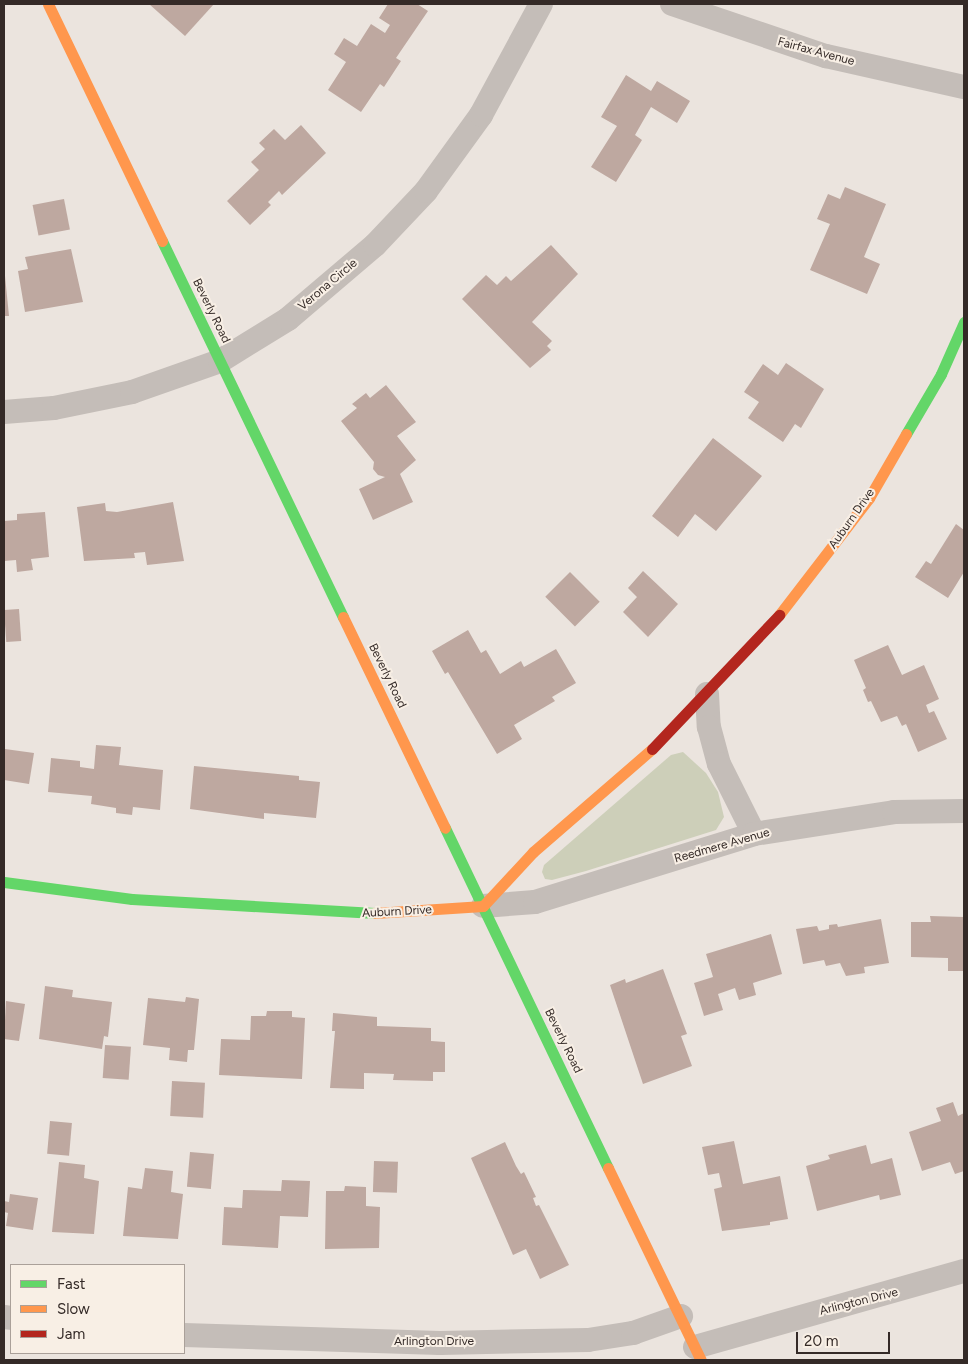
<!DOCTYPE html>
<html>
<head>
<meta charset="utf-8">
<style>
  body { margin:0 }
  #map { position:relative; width:968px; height:1364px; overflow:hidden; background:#ebe4de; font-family:Figtree,sans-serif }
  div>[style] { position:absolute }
  .green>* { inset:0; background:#cdcfb9 }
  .building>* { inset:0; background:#bea8a0; transform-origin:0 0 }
  .street>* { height:24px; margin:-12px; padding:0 12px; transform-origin:12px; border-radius:12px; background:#c4bdb8 }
  .fast>* { height:11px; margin:-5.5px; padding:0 5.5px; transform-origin:5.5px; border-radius:5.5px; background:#63d668 }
  .slow>* { height:11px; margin:-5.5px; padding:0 5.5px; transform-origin:5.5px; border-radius:5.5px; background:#ff974d }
  .jam>* { height:11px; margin:-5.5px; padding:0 5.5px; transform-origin:5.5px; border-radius:5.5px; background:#b3261e }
  span { translate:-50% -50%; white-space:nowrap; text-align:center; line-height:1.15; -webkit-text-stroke:4px #f8efe5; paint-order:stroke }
  .street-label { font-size:12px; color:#342a27 }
  .frame { position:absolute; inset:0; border:5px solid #342a27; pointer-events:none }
  .legend { position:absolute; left:10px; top:1264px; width:175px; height:90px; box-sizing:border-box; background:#f8efe5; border:1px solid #aaa099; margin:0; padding:6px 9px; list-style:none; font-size:15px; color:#342a27 }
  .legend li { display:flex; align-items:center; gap:10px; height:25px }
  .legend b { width:25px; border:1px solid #aaa099 }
  .scale { position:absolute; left:796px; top:1332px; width:94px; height:22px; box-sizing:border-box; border:2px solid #342a27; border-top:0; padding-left:6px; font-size:15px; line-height:18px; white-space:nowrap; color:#342a27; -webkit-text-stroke:4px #f8efe5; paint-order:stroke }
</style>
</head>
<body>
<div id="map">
  <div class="green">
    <div style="clip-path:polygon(683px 752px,706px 773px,718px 792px,724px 817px,716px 830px,586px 871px,552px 880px,545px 879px,542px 872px,544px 865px,671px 755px)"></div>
  </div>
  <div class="building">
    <div style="clip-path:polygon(149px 4px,214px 4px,185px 36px)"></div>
    <div style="clip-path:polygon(388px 4px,417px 4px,428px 11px,396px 58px,401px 61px,384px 87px,380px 84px,361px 112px,328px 90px,346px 62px,334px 54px,344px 38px,357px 46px,371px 24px,385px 33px,390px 25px,379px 18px)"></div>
    <div style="clip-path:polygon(626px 75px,651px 91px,657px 81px,690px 101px,677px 123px,651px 107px,635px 135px,642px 140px,616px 182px,591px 167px,617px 126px,601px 117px)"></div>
    <div style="clip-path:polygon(301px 125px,326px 153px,282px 195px,279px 191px,268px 202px,271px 205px,250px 225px,227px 201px,259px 170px,251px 162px,265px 149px,259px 143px,274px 129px,285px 140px)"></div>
    <div style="clip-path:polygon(845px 187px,886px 204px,864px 257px,880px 264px,867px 294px,810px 270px,830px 224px,817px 219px,828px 194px,840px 199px)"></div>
    <div style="left:64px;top:199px;width:31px;height:32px;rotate:79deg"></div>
    <div style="clip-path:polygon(551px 245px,578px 274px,532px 322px,552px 341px,547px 346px,551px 350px,530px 368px,462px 299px,486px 275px,497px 285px,506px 276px,511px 281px)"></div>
    <div style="clip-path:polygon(71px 249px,83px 302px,25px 312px,18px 271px,28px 269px,25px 257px)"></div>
    <div style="clip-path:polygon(5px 276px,9px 316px,4px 316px,4px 277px)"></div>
    <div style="clip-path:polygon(786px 363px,824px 389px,801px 428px,795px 424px,783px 442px,748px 418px,759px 402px,744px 392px,763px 364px,778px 375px)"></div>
    <div style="clip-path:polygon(386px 385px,416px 422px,397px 436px,416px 460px,400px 474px,413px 502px,373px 520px,359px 489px,385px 477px,378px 475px,373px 469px,374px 462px,341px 421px,357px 408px,352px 404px,366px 393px,370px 398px)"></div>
    <div style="clip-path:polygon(713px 438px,762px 476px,716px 531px,695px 514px,678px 537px,652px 516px)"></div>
    <div style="clip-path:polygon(173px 502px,184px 561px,147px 565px,145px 552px,134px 553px,135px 558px,84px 561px,77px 507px,105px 503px,106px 511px,117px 512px)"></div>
    <div style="clip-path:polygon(45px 512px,49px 557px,31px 559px,33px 570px,17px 572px,16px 560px,4px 561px,4px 521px,17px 520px,17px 514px)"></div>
    <div style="clip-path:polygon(956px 524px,964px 530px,964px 572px,948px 598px,915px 577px,926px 561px,931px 564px)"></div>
    <div style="clip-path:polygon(643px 571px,678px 604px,648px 637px,623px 612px,637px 597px,628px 588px)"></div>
    <div style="left:570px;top:572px;width:42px;height:35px;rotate:45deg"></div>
    <div style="left:19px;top:609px;width:32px;height:15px;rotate:86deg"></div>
    <div style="clip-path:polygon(468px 630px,481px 653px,486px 650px,500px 674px,521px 661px,524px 667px,556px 649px,576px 683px,552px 697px,555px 701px,514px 725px,522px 739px,497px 754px,448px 672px,445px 674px,432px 651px)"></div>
    <div style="clip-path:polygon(888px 645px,902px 675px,924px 665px,939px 699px,926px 705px,929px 713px,934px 711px,947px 739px,918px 752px,906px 724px,902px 726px,897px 716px,881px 722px,871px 701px,868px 702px,863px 690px,866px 688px,854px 660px)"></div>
    <div style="clip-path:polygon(96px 745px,121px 747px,119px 765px,163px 770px,160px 810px,133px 807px,132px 815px,116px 813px,116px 808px,91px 804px,92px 796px,48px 792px,51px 758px,80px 761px,80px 767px,94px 769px)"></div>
    <div style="clip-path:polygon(5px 749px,34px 753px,29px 784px,4px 780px)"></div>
    <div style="clip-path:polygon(194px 766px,299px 776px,299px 780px,320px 782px,316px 818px,264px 813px,264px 819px,190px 809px)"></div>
    <div style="clip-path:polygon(930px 916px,964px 917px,964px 971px,948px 971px,948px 958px,911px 957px,911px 922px,931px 922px)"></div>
    <div style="clip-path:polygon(881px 919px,889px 963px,864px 967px,865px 973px,846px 976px,840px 963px,826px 966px,824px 960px,803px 964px,796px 929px,817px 926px,819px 931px,829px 929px,829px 925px,837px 924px,838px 927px)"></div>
    <div style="clip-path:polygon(771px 934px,782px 974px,753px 983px,756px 995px,739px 1000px,735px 988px,718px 994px,723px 1010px,704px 1016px,694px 983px,713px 977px,706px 954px)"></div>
    <div style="clip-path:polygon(663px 969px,687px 1034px,681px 1036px,692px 1066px,643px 1084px,610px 985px,625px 979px,626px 983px)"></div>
    <div style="clip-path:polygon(45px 986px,73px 990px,72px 997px,112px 1002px,108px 1037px,104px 1036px,102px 1049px,39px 1039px)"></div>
    <div style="clip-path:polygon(186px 997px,199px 999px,194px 1050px,188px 1050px,187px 1062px,169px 1060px,170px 1048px,143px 1045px,148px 998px,185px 1002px)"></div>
    <div style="clip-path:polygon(6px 1001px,25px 1004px,19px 1041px,4px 1039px)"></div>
    <div style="clip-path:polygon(267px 1011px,292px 1011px,292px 1017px,305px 1018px,302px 1079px,219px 1075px,221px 1039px,250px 1040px,251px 1016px,266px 1016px)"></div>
    <div style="clip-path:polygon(333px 1013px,377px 1017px,377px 1026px,431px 1028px,431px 1041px,445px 1042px,445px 1072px,433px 1072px,433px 1081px,393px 1080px,394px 1074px,364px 1073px,364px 1089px,330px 1088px,335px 1031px,332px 1031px)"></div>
    <div style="left:105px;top:1045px;width:26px;height:33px;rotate:4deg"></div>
    <div style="left:172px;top:1081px;width:33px;height:35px;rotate:3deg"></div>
    <div style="clip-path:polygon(953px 1102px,958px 1116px,964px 1113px,964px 1171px,955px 1174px,950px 1162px,922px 1171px,909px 1132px,941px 1121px,936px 1108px)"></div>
    <div style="left:50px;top:1121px;width:22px;height:33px;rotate:5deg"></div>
    <div style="clip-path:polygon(734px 1141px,743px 1184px,780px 1176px,788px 1219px,770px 1222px,770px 1225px,722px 1231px,714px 1189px,722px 1187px,719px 1173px,708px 1175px,702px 1147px)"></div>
    <div style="clip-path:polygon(505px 1142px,516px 1166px,521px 1174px,524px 1172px,536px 1197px,533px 1198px,536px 1206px,539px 1205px,569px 1265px,540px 1279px,526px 1249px,513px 1255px,471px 1158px)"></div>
    <div style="clip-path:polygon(866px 1145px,871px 1164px,892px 1158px,901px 1195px,880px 1200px,879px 1195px,817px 1211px,806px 1166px,830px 1159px,828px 1155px)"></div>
    <div style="left:190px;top:1152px;width:24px;height:35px;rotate:5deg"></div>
    <div style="left:374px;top:1161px;width:24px;height:31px;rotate:2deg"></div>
    <div style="clip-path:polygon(59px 1162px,85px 1165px,84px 1178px,99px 1181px,94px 1234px,52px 1232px)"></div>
    <div style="clip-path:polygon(145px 1168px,173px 1171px,171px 1192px,183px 1194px,178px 1239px,123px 1236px,128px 1187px,142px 1189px)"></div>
    <div style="clip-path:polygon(282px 1180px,310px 1181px,308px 1217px,280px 1216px,278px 1248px,222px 1245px,224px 1207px,242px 1208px,243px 1190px,281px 1191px)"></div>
    <div style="clip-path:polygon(345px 1186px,366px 1187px,366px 1206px,380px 1207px,379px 1248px,325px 1249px,326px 1191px,344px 1191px)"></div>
    <div style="clip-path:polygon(10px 1194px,38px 1198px,33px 1230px,6px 1226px,8px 1213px,4px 1212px,4px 1201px,9px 1202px)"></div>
  </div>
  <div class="street">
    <div style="left:672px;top:4px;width:163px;rotate:18.7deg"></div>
    <div style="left:826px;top:56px;width:141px;rotate:12.7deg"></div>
    <div style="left:4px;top:412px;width:50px;rotate:-4.6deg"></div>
    <div style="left:54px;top:408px;width:80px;rotate:-11.6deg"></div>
    <div style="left:132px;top:392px;width:93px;rotate:-19.4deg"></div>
    <div style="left:220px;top:361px;width:80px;rotate:-31.7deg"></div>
    <div style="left:288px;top:319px;width:114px;rotate:-40.4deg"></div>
    <div style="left:375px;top:245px;width:74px;rotate:-46.6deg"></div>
    <div style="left:426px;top:191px;width:94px;rotate:-54.1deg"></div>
    <div style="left:481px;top:115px;width:126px;rotate:-61.6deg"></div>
    <div style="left:707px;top:694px;width:33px;rotate:87deg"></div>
    <div style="left:709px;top:727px;width:38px;rotate:75deg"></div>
    <div style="left:719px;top:764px;width:78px;rotate:63.4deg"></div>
    <div style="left:483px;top:906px;width:52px;rotate:-4.4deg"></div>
    <div style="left:535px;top:902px;width:229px;rotate:-17.2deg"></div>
    <div style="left:754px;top:834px;width:142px;rotate:-8.9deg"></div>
    <div style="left:894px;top:812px;width:70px;rotate:-0.8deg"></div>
    <div style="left:4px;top:1317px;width:7px;rotate:8deg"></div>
    <div style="left:184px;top:1335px;width:256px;rotate:1.8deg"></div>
    <div style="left:440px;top:1343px;width:148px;rotate:-1.2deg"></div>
    <div style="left:588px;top:1340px;width:46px;rotate:-8.8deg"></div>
    <div style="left:633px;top:1333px;width:51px;rotate:-19.5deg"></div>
    <div style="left:695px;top:1347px;width:280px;rotate:-15.8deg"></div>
  </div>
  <div class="fast">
    <div style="left:162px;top:241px;width:417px;rotate:64.3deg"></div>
    <div style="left:906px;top:434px;width:69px;rotate:-59.7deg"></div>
    <div style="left:941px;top:374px;width:57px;rotate:-66.1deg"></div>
    <div style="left:445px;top:828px;width:377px;rotate:64.4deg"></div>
    <div style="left:4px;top:882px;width:129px;rotate:7.6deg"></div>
    <div style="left:132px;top:899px;width:243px;rotate:3.3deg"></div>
  </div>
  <div class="slow">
    <div style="left:48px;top:4px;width:263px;rotate:64.3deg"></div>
    <div style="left:779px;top:615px;width:148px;rotate:-52.4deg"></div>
    <div style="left:869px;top:498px;width:74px;rotate:-60deg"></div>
    <div style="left:343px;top:617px;width:234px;rotate:64.2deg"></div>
    <div style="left:375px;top:913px;width:108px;rotate:-3.7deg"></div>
    <div style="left:483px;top:906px;width:74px;rotate:-47.2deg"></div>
    <div style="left:533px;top:852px;width:157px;rotate:-40.9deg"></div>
    <div style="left:608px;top:1168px;width:213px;rotate:64.2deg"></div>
  </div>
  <div class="jam">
    <div style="left:652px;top:749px;width:185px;rotate:-46.5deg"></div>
  </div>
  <div class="street-label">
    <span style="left:816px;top:52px;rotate:15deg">Fairfax Avenue</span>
    <span style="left:328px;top:285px;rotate:-40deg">Verona Circle</span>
    <span style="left:211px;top:311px;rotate:64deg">Beverly Road</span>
    <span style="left:852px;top:519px;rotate:-55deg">Auburn Drive</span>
    <span style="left:387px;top:676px;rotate:64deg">Beverly Road</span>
    <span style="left:722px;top:846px;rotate:-16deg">Reedmere Avenue</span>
    <span style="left:397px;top:912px;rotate:-3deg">Auburn Drive</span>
    <span style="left:563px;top:1041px;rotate:64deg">Beverly Road</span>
    <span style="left:859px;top:1302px;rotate:-14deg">Arlington Drive</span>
    <span style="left:434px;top:1342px">Arlington Drive</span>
  </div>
  <div class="frame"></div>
  <ul class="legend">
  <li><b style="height:6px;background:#63d668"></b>Fast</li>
  <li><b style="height:6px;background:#ff974d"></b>Slow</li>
  <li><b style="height:6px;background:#b3261e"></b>Jam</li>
  </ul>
  <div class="scale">20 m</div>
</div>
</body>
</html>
